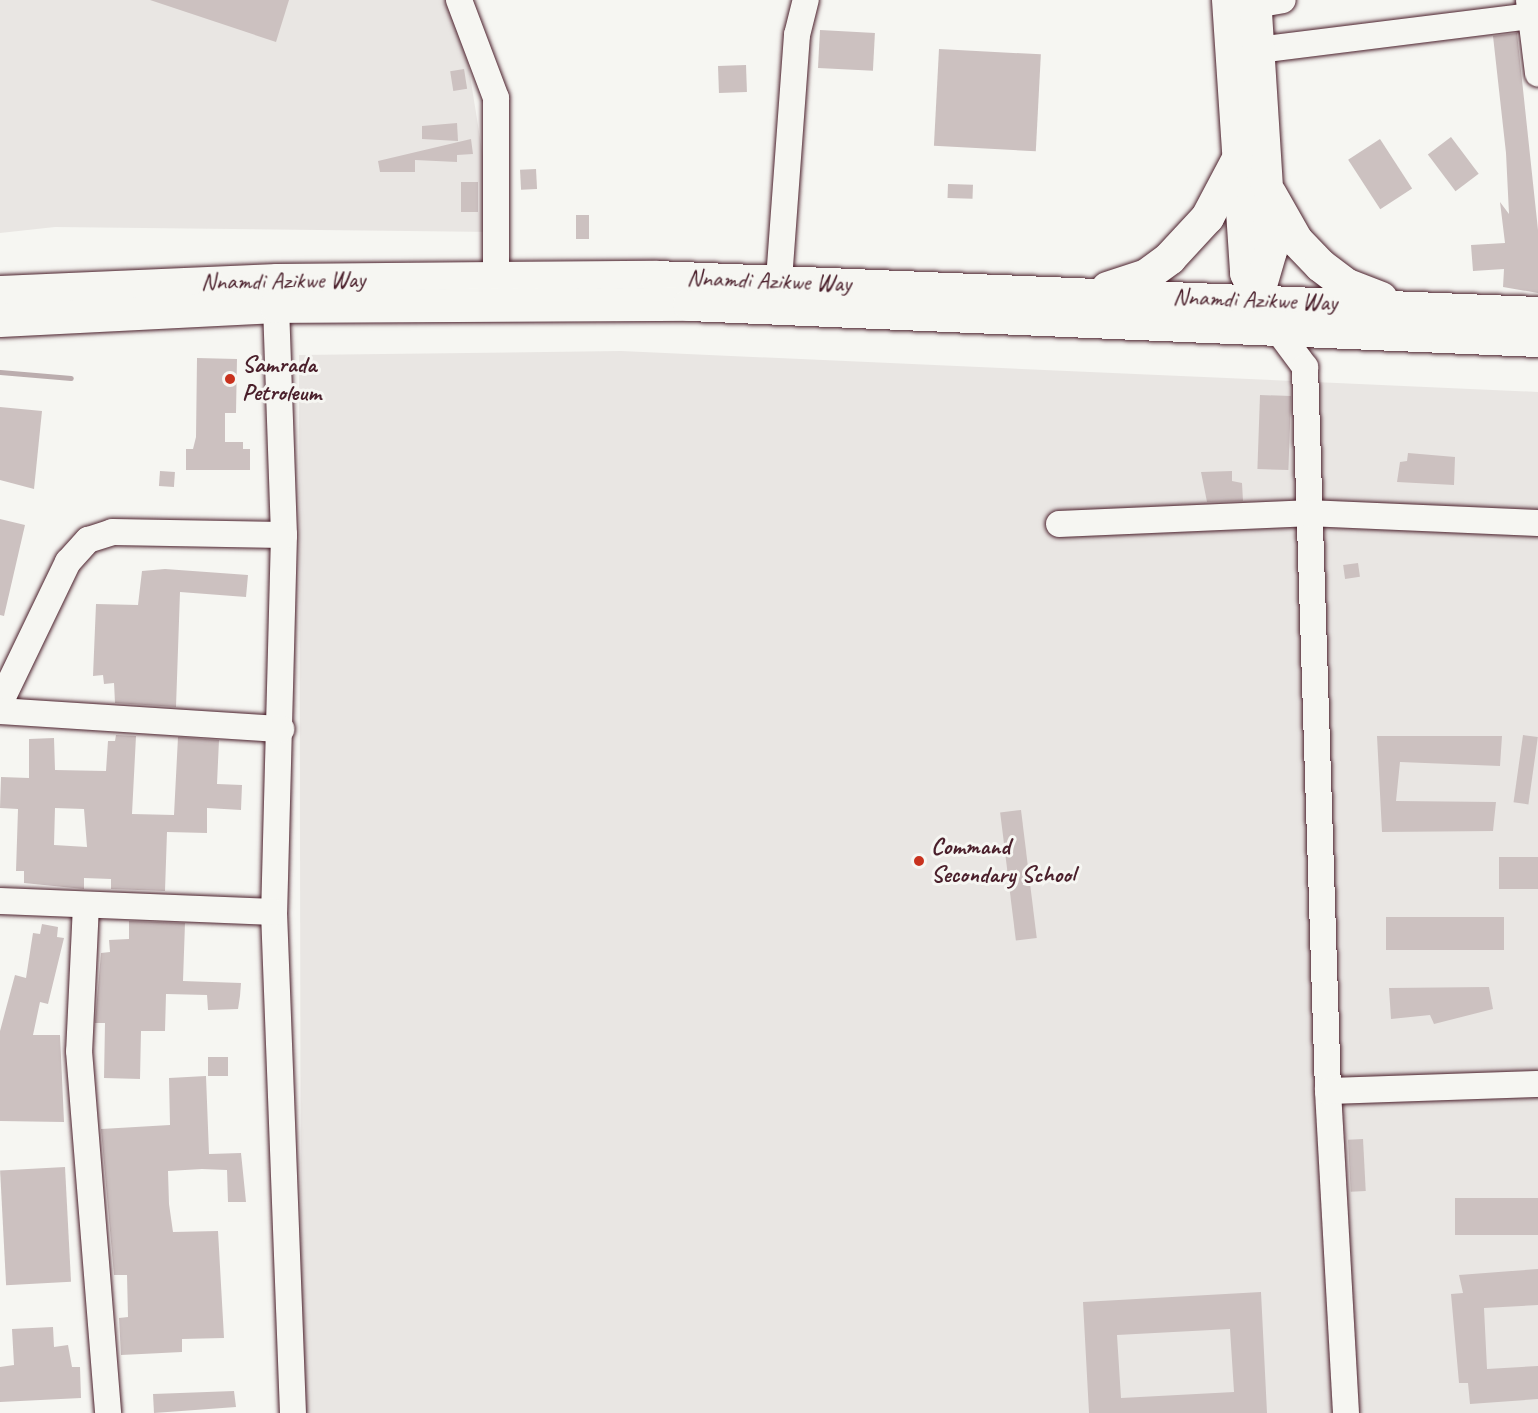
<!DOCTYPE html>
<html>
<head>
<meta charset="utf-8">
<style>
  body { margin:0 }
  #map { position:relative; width:1538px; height:1413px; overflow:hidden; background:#f6f6f2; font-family:Caveat,sans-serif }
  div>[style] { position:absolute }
  .built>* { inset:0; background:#e9e6e3 }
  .stream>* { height:5px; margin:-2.5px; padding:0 2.5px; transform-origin:2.5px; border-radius:2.5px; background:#bbadae }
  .building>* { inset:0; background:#ccc1c0; transform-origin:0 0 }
  .roads { filter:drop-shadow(0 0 2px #4a1f2b) drop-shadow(0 0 2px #4a1f2b) }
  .minor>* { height:26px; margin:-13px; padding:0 13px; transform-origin:13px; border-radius:13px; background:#f6f6f2 }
  .major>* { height:32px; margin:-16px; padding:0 16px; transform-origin:16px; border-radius:16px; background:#f6f6f2 }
  .highway>* { height:33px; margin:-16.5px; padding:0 16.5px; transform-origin:16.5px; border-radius:16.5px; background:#f6f6f2 }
  .dots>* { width:16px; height:16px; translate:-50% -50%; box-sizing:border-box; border:3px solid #f6f6f2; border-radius:50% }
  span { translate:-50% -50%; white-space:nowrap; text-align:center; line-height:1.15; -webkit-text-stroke:6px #f6f6f2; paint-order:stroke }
  .street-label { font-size:24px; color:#4a1f2b }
  .poi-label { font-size:24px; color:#4a1f2b; font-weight:700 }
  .left { translate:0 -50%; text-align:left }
</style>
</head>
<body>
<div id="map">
  <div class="built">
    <div style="clip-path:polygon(0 0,458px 0,495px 232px,55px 227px,0 233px)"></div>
    <div style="clip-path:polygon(621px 351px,1538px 392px,1538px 1413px,306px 1413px,301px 1331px,299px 355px)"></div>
  </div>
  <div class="stream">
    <div style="left:0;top:372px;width:71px;rotate:4.8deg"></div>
  </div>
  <div class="building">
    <div style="clip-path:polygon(150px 0,289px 0,276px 42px)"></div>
    <div style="left:820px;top:30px;width:55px;height:38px;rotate:3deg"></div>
    <div style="clip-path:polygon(1517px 33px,1538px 230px,1538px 293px,1503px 287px,1504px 269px,1473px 271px,1471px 245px,1505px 243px,1500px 202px,1509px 214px,1506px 153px,1493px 36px)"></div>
    <div style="left:939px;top:49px;width:102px;height:97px;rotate:3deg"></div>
    <div style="left:746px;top:65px;width:27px;height:28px;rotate:88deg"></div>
    <div style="left:464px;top:69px;width:20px;height:14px;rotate:81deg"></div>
    <div style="clip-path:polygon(457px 123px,458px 141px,422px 139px,422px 126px)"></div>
    <div style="left:1451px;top:137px;width:46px;height:29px;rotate:53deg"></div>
    <div style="clip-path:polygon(471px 139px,473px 154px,457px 155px,457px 162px,415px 160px,415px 172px,380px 172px,378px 161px)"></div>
    <div style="left:1380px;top:139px;width:59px;height:38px;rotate:57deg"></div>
    <div style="left:536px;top:169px;width:20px;height:16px;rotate:87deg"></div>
    <div style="left:461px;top:182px;width:17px;height:30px"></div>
    <div style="left:948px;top:184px;width:25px;height:14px;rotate:2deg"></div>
    <div style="left:576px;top:215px;width:13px;height:24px"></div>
    <div style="clip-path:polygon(197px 358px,237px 359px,236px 413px,225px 413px,225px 442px,243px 442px,243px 449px,250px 449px,250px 470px,186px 470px,186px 449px,193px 449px,196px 437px)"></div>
    <div style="left:1260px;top:395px;width:31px;height:74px;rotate:2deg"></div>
    <div style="clip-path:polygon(0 407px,42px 411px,34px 489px,0 480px)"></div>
    <div style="clip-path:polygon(1408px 453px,1455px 457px,1454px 485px,1397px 482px,1400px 462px,1407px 461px)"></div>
    <div style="left:160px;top:471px;width:15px;height:15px;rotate:4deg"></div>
    <div style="clip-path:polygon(1232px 471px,1232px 481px,1242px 483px,1243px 501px,1207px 502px,1201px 472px)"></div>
    <div style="clip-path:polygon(0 519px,25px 525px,4px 616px,0 615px)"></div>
    <div style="left:1358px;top:563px;width:14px;height:15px;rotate:82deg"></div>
    <div style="clip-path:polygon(165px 569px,248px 575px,246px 597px,180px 592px,176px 707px,115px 703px,114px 683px,104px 684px,103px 675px,93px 676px,96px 604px,138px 605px,142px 571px)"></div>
    <div style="clip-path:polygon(evenodd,116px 735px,136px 736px,132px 814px,174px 815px,178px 737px,219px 740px,217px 784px,242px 785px,241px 810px,207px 808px,207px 833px,167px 832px,165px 891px,111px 889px,111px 879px,84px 878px,84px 889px,24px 883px,24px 871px,16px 871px,18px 809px,0 808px,1px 777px,29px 778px,29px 739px,54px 738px,55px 770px,106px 771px,108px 741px,115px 741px,116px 735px,55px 808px,84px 809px,87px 847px,54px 845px,55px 808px)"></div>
    <div style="left:1523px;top:735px;width:15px;height:68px;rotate:8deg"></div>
    <div style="clip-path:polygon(1377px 736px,1502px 736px,1500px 766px,1400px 762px,1396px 801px,1496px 802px,1493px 831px,1382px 832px)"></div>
    <div style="left:1021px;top:810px;width:129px;height:21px;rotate:83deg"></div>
    <div style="left:1499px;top:857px;width:39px;height:32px"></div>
    <div style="left:1386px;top:917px;width:118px;height:33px"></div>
    <div style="clip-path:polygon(129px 921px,185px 923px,183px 981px,241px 983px,240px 996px,238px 1009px,208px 1010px,207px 995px,166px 994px,165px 1031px,141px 1031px,140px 1079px,104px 1078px,105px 1023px,95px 1023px,101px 953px,110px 952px,109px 940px,129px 939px)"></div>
    <div style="clip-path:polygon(42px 924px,58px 927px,57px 937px,64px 938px,48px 1004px,40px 1002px,33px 1035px,60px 1035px,64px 1122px,0 1121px,0 1031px,15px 975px,26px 978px,33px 933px,40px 934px)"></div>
    <div style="clip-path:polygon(1489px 987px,1493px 1009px,1434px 1024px,1430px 1015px,1391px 1019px,1389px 988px)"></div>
    <div style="left:228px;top:1057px;width:19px;height:20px;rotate:90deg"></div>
    <div style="clip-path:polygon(206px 1076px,209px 1154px,241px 1153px,246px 1202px,228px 1202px,227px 1170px,202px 1169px,168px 1171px,169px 1204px,173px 1232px,218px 1231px,224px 1338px,182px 1339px,182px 1352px,121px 1355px,119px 1318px,128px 1317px,127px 1275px,114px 1275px,101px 1129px,170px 1125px,169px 1078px)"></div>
    <div style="left:1363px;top:1139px;width:52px;height:15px;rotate:87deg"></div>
    <div style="left:65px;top:1167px;width:115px;height:65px;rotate:87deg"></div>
    <div style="left:1538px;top:1198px;width:37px;height:83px;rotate:90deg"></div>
    <div style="clip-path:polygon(1538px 1269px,1538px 1305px,1484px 1308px,1487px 1369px,1538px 1366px,1538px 1399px,1470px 1404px,1468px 1383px,1459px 1383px,1451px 1294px,1463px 1293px,1459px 1275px)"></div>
    <div style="clip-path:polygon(evenodd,1261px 1292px,1267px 1413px,1089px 1413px,1083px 1302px,1261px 1292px,1230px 1329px,1234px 1392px,1121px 1398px,1117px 1335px,1230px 1329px)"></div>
    <div style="clip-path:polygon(53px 1327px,54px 1347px,68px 1345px,72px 1367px,80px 1367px,81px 1398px,0 1402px,0 1367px,14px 1365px,12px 1329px)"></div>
    <div style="clip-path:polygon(234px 1391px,236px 1407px,154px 1413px,153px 1394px)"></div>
  </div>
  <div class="roads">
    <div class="minor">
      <div style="left:459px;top:0;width:105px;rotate:69.3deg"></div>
      <div style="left:496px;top:98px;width:180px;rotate:90deg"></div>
      <div style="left:1529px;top:0;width:74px;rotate:83deg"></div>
      <div style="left:1255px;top:5px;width:28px;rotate:-10deg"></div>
      <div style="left:1258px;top:50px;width:282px;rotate:-7.1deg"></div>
      <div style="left:779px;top:280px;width:246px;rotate:-85.8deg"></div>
      <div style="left:797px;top:35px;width:36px;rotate:-76deg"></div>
      <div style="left:276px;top:306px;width:229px;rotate:88deg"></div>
      <div style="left:284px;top:535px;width:377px;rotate:91.5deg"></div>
      <div style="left:274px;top:912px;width:501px;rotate:87.83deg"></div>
      <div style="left:1276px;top:328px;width:49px;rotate:53.4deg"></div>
      <div style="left:1305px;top:367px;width:724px;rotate:88.18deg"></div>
      <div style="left:1328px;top:1091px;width:323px;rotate:86.8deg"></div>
      <div style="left:1059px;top:524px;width:248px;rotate:-2.5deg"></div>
      <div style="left:1307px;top:513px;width:231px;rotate:2.5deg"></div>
      <div style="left:0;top:703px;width:157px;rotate:-64.3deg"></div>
      <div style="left:68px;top:562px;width:30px;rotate:-48deg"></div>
      <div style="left:88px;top:540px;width:25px;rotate:-18deg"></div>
      <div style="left:112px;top:532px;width:172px;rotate:1deg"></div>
      <div style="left:0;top:711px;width:282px;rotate:3.7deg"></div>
      <div style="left:0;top:901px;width:274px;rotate:2.3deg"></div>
      <div style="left:86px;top:905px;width:146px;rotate:92.7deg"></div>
      <div style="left:79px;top:1051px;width:363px;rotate:85.4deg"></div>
      <div style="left:1328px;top:1091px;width:210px;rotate:-1.9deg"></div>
    </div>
    <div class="major">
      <div style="left:1228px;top:0;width:274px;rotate:86.2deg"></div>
      <div style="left:1246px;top:273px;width:28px;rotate:67deg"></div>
      <div style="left:1257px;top:299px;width:27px;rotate:31deg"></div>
      <div style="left:1247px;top:307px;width:13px;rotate:-39deg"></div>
      <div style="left:1257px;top:299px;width:50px;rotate:-73.7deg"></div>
      <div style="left:1271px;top:251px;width:252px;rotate:-93.6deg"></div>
    </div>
    <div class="highway">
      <div style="left:1270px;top:194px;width:53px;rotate:60.5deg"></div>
      <div style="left:1296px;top:240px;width:35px;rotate:46deg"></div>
      <div style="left:1320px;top:265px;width:34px;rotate:37deg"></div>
      <div style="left:1347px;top:285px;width:36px;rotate:21deg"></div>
      <div style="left:1107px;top:288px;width:41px;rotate:-18.4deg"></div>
      <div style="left:1146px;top:275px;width:29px;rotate:-36deg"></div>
      <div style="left:1169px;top:258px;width:56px;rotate:-47.2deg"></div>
      <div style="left:1207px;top:217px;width:64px;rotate:-62.2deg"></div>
      <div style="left:0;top:292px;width:277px;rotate:-2.5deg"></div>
      <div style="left:277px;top:280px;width:379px;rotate:-0.5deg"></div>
      <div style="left:656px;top:277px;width:883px;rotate:2.34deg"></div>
      <div style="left:0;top:320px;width:276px;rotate:-2.9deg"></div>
      <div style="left:276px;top:306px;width:413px;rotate:-0.3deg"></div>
      <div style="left:689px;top:304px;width:850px;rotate:2.43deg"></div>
    </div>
  </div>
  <div class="dots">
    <div style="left:230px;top:379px;background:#c8321e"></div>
    <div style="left:919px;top:861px;background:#c8321e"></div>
  </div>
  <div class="street-label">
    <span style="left:283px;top:281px;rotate:-1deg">Nnamdi Azikwe Way</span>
    <span style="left:769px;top:281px;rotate:2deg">Nnamdi Azikwe Way</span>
    <span style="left:1255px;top:300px;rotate:2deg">Nnamdi Azikwe Way</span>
  </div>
  <div class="poi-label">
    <span class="left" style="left:242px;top:379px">Samrada<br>Petroleum</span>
    <span class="left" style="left:931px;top:861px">Command<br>Secondary School</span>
  </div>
</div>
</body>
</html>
